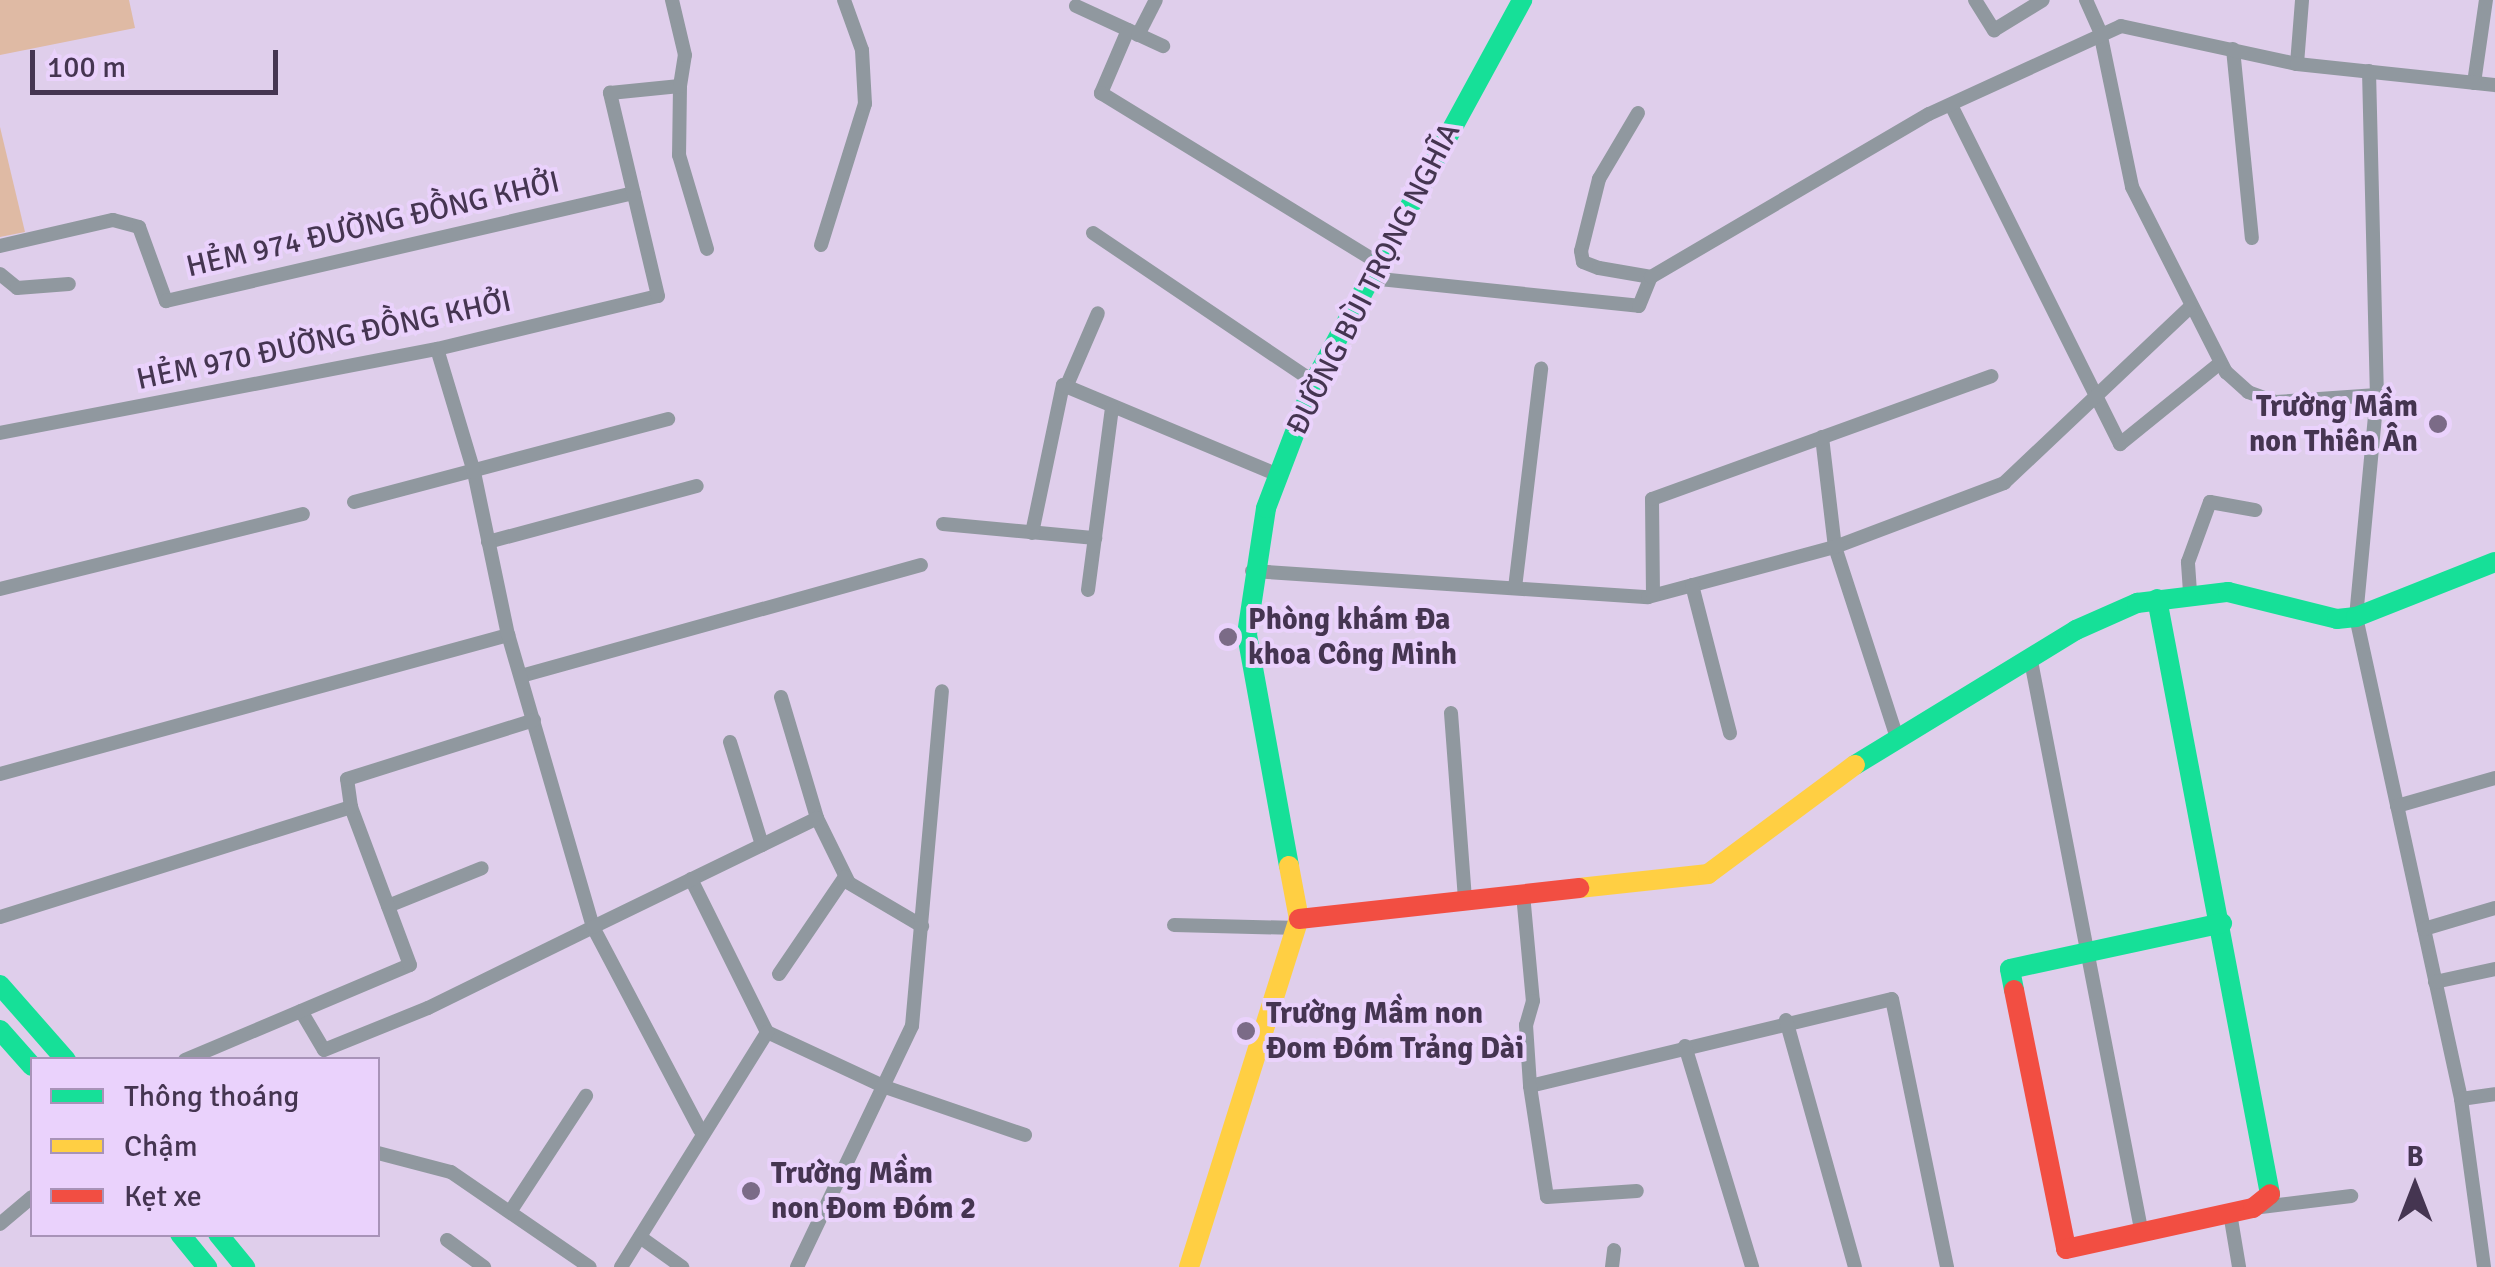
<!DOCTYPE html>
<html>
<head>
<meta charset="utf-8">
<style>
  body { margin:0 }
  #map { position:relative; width:2495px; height:1267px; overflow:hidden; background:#dfceeb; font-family:Signika,sans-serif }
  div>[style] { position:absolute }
  .green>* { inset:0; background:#dfbaa4 }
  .street>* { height:14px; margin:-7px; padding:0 7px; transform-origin:7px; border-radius:7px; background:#90989f }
  .fast>* { height:20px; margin:-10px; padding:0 10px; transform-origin:10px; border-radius:10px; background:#16e098 }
  .slow>* { height:20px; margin:-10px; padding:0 10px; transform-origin:10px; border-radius:10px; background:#ffcf43 }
  .jam>* { height:20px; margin:-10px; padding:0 10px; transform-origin:10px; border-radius:10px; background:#f24e42 }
  .dots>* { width:28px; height:28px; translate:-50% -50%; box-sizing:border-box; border:5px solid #ead2fc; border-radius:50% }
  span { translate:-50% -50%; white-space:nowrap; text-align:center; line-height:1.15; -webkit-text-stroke:8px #ead2fc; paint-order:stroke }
  .street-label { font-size:30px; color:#453551 }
  .poi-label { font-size:30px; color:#453551; font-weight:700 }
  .right { translate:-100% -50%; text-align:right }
  .left { translate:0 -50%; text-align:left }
  .legend { position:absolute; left:30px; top:1057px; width:350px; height:180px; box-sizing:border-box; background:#ead2fc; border:2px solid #a893b8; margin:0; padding:12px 18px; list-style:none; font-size:30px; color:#453551 }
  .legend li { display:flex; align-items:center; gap:20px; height:50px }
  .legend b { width:50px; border:2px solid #a893b8 }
  .north { position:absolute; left:2365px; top:1137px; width:100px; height:100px; -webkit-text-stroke:8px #ead2fc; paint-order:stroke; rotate:0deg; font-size:28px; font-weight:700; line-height:40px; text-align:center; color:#453551 }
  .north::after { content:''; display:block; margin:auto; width:35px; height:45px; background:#453551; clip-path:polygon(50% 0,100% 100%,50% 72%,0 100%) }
  .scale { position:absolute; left:30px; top:50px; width:248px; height:45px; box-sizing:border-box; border:5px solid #453551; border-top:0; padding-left:12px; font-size:30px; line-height:35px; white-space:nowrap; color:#453551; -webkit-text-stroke:8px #ead2fc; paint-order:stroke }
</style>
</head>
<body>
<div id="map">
  <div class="green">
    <div style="clip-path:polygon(0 0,129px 0,135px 28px,0 55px)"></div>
    <div style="clip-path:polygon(0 127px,25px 232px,0 237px)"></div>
  </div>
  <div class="street">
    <div style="left:1975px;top:0;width:36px;rotate:58deg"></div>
    <div style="left:1994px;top:30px;width:57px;rotate:-31.5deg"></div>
    <div style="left:2086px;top:0;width:35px;rotate:66deg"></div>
    <div style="left:2100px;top:32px;width:158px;rotate:78.3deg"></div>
    <div style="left:2132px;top:187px;width:208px;rotate:63.1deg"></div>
    <div style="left:2226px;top:372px;width:30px;rotate:42deg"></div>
    <div style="left:2248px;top:392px;width:30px;rotate:20deg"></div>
    <div style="left:2276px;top:402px;width:101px;rotate:-4deg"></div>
    <div style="left:1076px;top:6px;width:96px;rotate:24.7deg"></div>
    <div style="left:1128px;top:30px;width:69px;rotate:113.2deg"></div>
    <div style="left:1101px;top:93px;width:325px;rotate:31.5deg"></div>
    <div style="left:1138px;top:35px;width:39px;rotate:-63deg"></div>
    <div style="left:2233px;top:49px;width:190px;rotate:84.3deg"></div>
    <div style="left:2297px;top:64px;width:64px;rotate:-85.5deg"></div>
    <div style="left:2369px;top:71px;width:324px;rotate:88.6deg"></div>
    <div style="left:2377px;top:395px;width:223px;rotate:95.4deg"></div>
    <div style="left:2356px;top:617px;width:493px;rotate:77.7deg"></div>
    <div style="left:2461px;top:1099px;width:170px;rotate:82.2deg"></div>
    <div style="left:2474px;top:83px;width:84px;rotate:-81.8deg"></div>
    <div style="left:680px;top:86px;width:69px;rotate:90.8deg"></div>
    <div style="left:679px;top:155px;width:98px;rotate:73.4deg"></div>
    <div style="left:1951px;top:105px;width:379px;rotate:63.5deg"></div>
    <div style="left:2120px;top:444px;width:129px;rotate:-39deg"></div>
    <div style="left:1638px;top:113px;width:77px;rotate:120.6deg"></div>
    <div style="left:1599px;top:179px;width:74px;rotate:104deg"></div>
    <div style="left:1581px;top:251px;width:11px;rotate:80deg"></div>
    <div style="left:1583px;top:262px;width:17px;rotate:21deg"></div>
    <div style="left:1599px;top:268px;width:53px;rotate:9.8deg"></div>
    <div style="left:1093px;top:233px;width:267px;rotate:34deg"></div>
    <div style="left:821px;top:245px;width:148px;rotate:-72.7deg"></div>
    <div style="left:865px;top:104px;width:54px;rotate:-93.2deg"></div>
    <div style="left:862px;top:50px;width:53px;rotate:-109.8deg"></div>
    <div style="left:0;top:246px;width:116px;rotate:-13deg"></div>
    <div style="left:113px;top:220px;width:27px;rotate:15deg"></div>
    <div style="left:139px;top:227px;width:79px;rotate:70deg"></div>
    <div style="left:166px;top:301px;width:480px;rotate:-13deg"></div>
    <div style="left:0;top:274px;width:22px;rotate:39deg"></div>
    <div style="left:17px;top:288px;width:52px;rotate:-4.4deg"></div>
    <div style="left:1370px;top:278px;width:270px;rotate:5.9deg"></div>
    <div style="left:1639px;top:306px;width:31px;rotate:-68deg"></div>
    <div style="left:1651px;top:277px;width:322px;rotate:-30.4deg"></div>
    <div style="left:1929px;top:114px;width:211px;rotate:-24.6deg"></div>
    <div style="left:2121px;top:26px;width:180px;rotate:12.2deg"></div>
    <div style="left:2297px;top:64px;width:199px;rotate:6.1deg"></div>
    <div style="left:1067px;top:385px;width:78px;rotate:-66.7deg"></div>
    <div style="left:0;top:433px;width:445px;rotate:-10.9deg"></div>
    <div style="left:437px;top:349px;width:227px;rotate:-13.5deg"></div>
    <div style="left:658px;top:296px;width:209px;rotate:-103.3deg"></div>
    <div style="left:610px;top:93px;width:70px;rotate:-5.7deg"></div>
    <div style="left:680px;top:86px;width:31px;rotate:-81deg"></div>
    <div style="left:685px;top:55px;width:57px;rotate:-103.3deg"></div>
    <div style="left:1822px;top:437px;width:111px;rotate:83.3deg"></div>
    <div style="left:1835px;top:547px;width:201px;rotate:72deg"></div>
    <div style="left:354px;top:502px;width:325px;rotate:-14.8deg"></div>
    <div style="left:943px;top:524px;width:153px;rotate:5.3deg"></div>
    <div style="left:1032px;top:533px;width:151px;rotate:-78.2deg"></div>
    <div style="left:1063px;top:385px;width:231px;rotate:22.7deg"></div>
    <div style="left:488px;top:542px;width:216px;rotate:-15deg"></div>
    <div style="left:1252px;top:571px;width:397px;rotate:3.8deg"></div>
    <div style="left:1648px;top:597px;width:194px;rotate:-15deg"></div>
    <div style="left:1835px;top:547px;width:181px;rotate:-20.7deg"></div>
    <div style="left:2004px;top:483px;width:255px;rotate:-43.4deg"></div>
    <div style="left:1692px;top:585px;width:153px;rotate:75.6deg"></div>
    <div style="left:1515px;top:588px;width:221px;rotate:-83.2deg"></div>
    <div style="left:0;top:589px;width:312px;rotate:-13.9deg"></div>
    <div style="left:1088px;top:590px;width:184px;rotate:-82.5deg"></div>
    <div style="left:2190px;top:592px;width:30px;rotate:-94deg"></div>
    <div style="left:2188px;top:562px;width:64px;rotate:-69.9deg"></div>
    <div style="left:2210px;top:502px;width:46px;rotate:10.1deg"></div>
    <div style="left:1653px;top:595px;width:96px;rotate:-90.6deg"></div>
    <div style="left:1652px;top:499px;width:361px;rotate:-19.9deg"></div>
    <div style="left:2031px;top:661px;width:584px;rotate:79.04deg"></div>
    <div style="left:521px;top:676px;width:415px;rotate:-15.5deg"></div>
    <div style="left:781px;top:697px;width:126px;rotate:73.4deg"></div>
    <div style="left:817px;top:818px;width:72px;rotate:63.8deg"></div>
    <div style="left:849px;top:883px;width:85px;rotate:30.5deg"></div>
    <div style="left:1451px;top:713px;width:187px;rotate:85.7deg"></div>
    <div style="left:730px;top:742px;width:108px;rotate:72.7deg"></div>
    <div style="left:0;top:774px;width:527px;rotate:-15.3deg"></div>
    <div style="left:2397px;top:806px;width:102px;rotate:-15.9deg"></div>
    <div style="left:691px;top:879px;width:171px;rotate:63.6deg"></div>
    <div style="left:767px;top:1032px;width:130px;rotate:25deg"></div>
    <div style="left:885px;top:1087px;width:148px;rotate:18.9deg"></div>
    <div style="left:1523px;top:894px;width:107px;rotate:84.7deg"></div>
    <div style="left:1533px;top:1001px;width:25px;rotate:106deg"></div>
    <div style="left:1526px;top:1025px;width:61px;rotate:86.2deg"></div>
    <div style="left:1530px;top:1086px;width:372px;rotate:-13.5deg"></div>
    <div style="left:1892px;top:999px;width:274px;rotate:78.4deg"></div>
    <div style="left:388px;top:906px;width:101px;rotate:-22deg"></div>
    <div style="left:0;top:917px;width:368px;rotate:-17.4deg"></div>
    <div style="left:1174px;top:925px;width:124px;rotate:1.4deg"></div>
    <div style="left:2424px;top:929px;width:74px;rotate:-16.5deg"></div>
    <div style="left:779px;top:974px;width:117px;rotate:-55.8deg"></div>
    <div style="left:2435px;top:982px;width:61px;rotate:-12.2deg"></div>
    <div style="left:301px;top:1011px;width:45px;rotate:59.5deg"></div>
    <div style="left:324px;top:1050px;width:112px;rotate:-22deg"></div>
    <div style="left:428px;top:1008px;width:184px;rotate:-26.1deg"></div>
    <div style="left:593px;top:927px;width:304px;rotate:-106.2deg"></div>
    <div style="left:508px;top:635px;width:167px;rotate:-101.8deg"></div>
    <div style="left:474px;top:472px;width:128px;rotate:-106.7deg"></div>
    <div style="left:1786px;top:1020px;width:256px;rotate:74.4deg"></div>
    <div style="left:1685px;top:1046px;width:231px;rotate:73.1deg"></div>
    <div style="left:185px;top:1060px;width:244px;rotate:-22.9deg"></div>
    <div style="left:410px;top:965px;width:169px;rotate:-110.5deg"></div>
    <div style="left:351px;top:807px;width:28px;rotate:-98deg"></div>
    <div style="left:347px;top:779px;width:196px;rotate:-17.5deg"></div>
    <div style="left:1530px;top:1086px;width:112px;rotate:81.3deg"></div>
    <div style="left:1547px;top:1197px;width:90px;rotate:-3.8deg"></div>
    <div style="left:2461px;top:1099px;width:34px;rotate:-8deg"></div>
    <div style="left:700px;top:1130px;width:229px;rotate:-117.8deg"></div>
    <div style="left:593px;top:927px;width:249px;rotate:-25.9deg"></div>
    <div style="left:378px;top:1153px;width:75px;rotate:14.6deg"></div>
    <div style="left:451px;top:1172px;width:168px;rotate:34.4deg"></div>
    <div style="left:2253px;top:1208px;width:99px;rotate:-7deg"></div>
    <div style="left:510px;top:1212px;width:139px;rotate:-56.8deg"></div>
    <div style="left:2230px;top:1213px;width:55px;rotate:80.5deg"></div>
    <div style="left:0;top:1224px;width:42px;rotate:-40.2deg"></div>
    <div style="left:640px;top:1237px;width:52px;rotate:35.5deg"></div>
    <div style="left:447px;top:1240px;width:46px;rotate:36.1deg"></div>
    <div style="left:621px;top:1267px;width:277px;rotate:-58.1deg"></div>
    <div style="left:797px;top:1267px;width:267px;rotate:-64.5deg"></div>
    <div style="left:912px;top:1026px;width:336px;rotate:-84.9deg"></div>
    <div style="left:1612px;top:1267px;width:17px;rotate:-83deg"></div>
  </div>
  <div class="fast">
    <div style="left:2157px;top:599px;width:606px;rotate:79.25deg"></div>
    <div style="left:1855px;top:765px;width:259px;rotate:-31.4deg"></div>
    <div style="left:2076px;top:630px;width:67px;rotate:-23.9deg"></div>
    <div style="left:2137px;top:603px;width:92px;rotate:-6.9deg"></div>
    <div style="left:2228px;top:592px;width:112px;rotate:13.9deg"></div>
    <div style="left:2337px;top:619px;width:19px;rotate:-6deg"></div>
    <div style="left:2356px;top:617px;width:149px;rotate:-21.6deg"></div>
    <div style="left:1289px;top:866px;width:236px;rotate:-100.3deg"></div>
    <div style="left:1247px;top:634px;width:127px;rotate:-81.4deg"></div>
    <div style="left:1266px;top:508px;width:135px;rotate:-69.1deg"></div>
    <div style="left:1314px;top:382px;width:435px;rotate:-61.4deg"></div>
    <div style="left:0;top:985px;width:100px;rotate:48.7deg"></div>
    <div style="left:2014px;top:990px;width:21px;rotate:-101deg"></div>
    <div style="left:2010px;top:969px;width:217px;rotate:-12.2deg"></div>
    <div style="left:0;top:1030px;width:48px;rotate:48.4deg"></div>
    <div style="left:180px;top:1234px;width:43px;rotate:50.7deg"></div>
    <div style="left:218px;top:1234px;width:43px;rotate:50.7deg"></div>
  </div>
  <div class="slow">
    <div style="left:1579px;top:888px;width:130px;rotate:-6.2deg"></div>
    <div style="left:1708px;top:874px;width:183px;rotate:-36.6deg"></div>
    <div style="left:1189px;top:1267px;width:365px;rotate:-72.5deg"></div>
    <div style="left:1299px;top:919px;width:54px;rotate:-100.7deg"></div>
  </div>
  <div class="jam">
    <div style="left:1299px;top:919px;width:282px;rotate:-6.3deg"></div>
    <div style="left:2014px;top:990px;width:264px;rotate:78.6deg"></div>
    <div style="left:2066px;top:1249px;width:191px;rotate:-12.4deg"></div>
    <div style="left:2253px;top:1208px;width:22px;rotate:-39deg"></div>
  </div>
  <div class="dots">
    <div style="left:2438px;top:424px;background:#7b6b87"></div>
    <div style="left:1228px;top:637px;background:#7b6b87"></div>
    <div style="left:1246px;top:1031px;background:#7b6b87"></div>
    <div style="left:751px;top:1191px;background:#7b6b87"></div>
  </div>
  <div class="street-label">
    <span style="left:373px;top:225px;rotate:-13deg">HẺM 974 ĐƯỜNG ĐỒNG KHỞI</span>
    <span style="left:1374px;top:279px;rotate:-63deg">ĐƯỜNG BÙI TRỌNG NGHĨA</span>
    <span style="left:324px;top:341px;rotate:-12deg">HẺM 970 ĐƯỜNG ĐỒNG KHỞI</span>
  </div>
  <div class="poi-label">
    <span class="right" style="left:2418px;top:424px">Trường Mầm<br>non Thiên Ân</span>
    <span class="left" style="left:1248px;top:637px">Phòng khám Đa<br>khoa Công Minh</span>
    <span class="left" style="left:1266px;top:1031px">Trường Mầm non<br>Đom Đóm Trảng Dài</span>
    <span class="left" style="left:771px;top:1191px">Trường Mầm<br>non Đom Đóm 2</span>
  </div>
  <ul class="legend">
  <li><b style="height:12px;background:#16e098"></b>Thông thoáng</li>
  <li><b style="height:12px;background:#ffcf43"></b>Chậm</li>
  <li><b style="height:12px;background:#f24e42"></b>Kẹt xe</li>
  </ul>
  <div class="north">B</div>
  <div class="scale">100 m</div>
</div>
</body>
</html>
